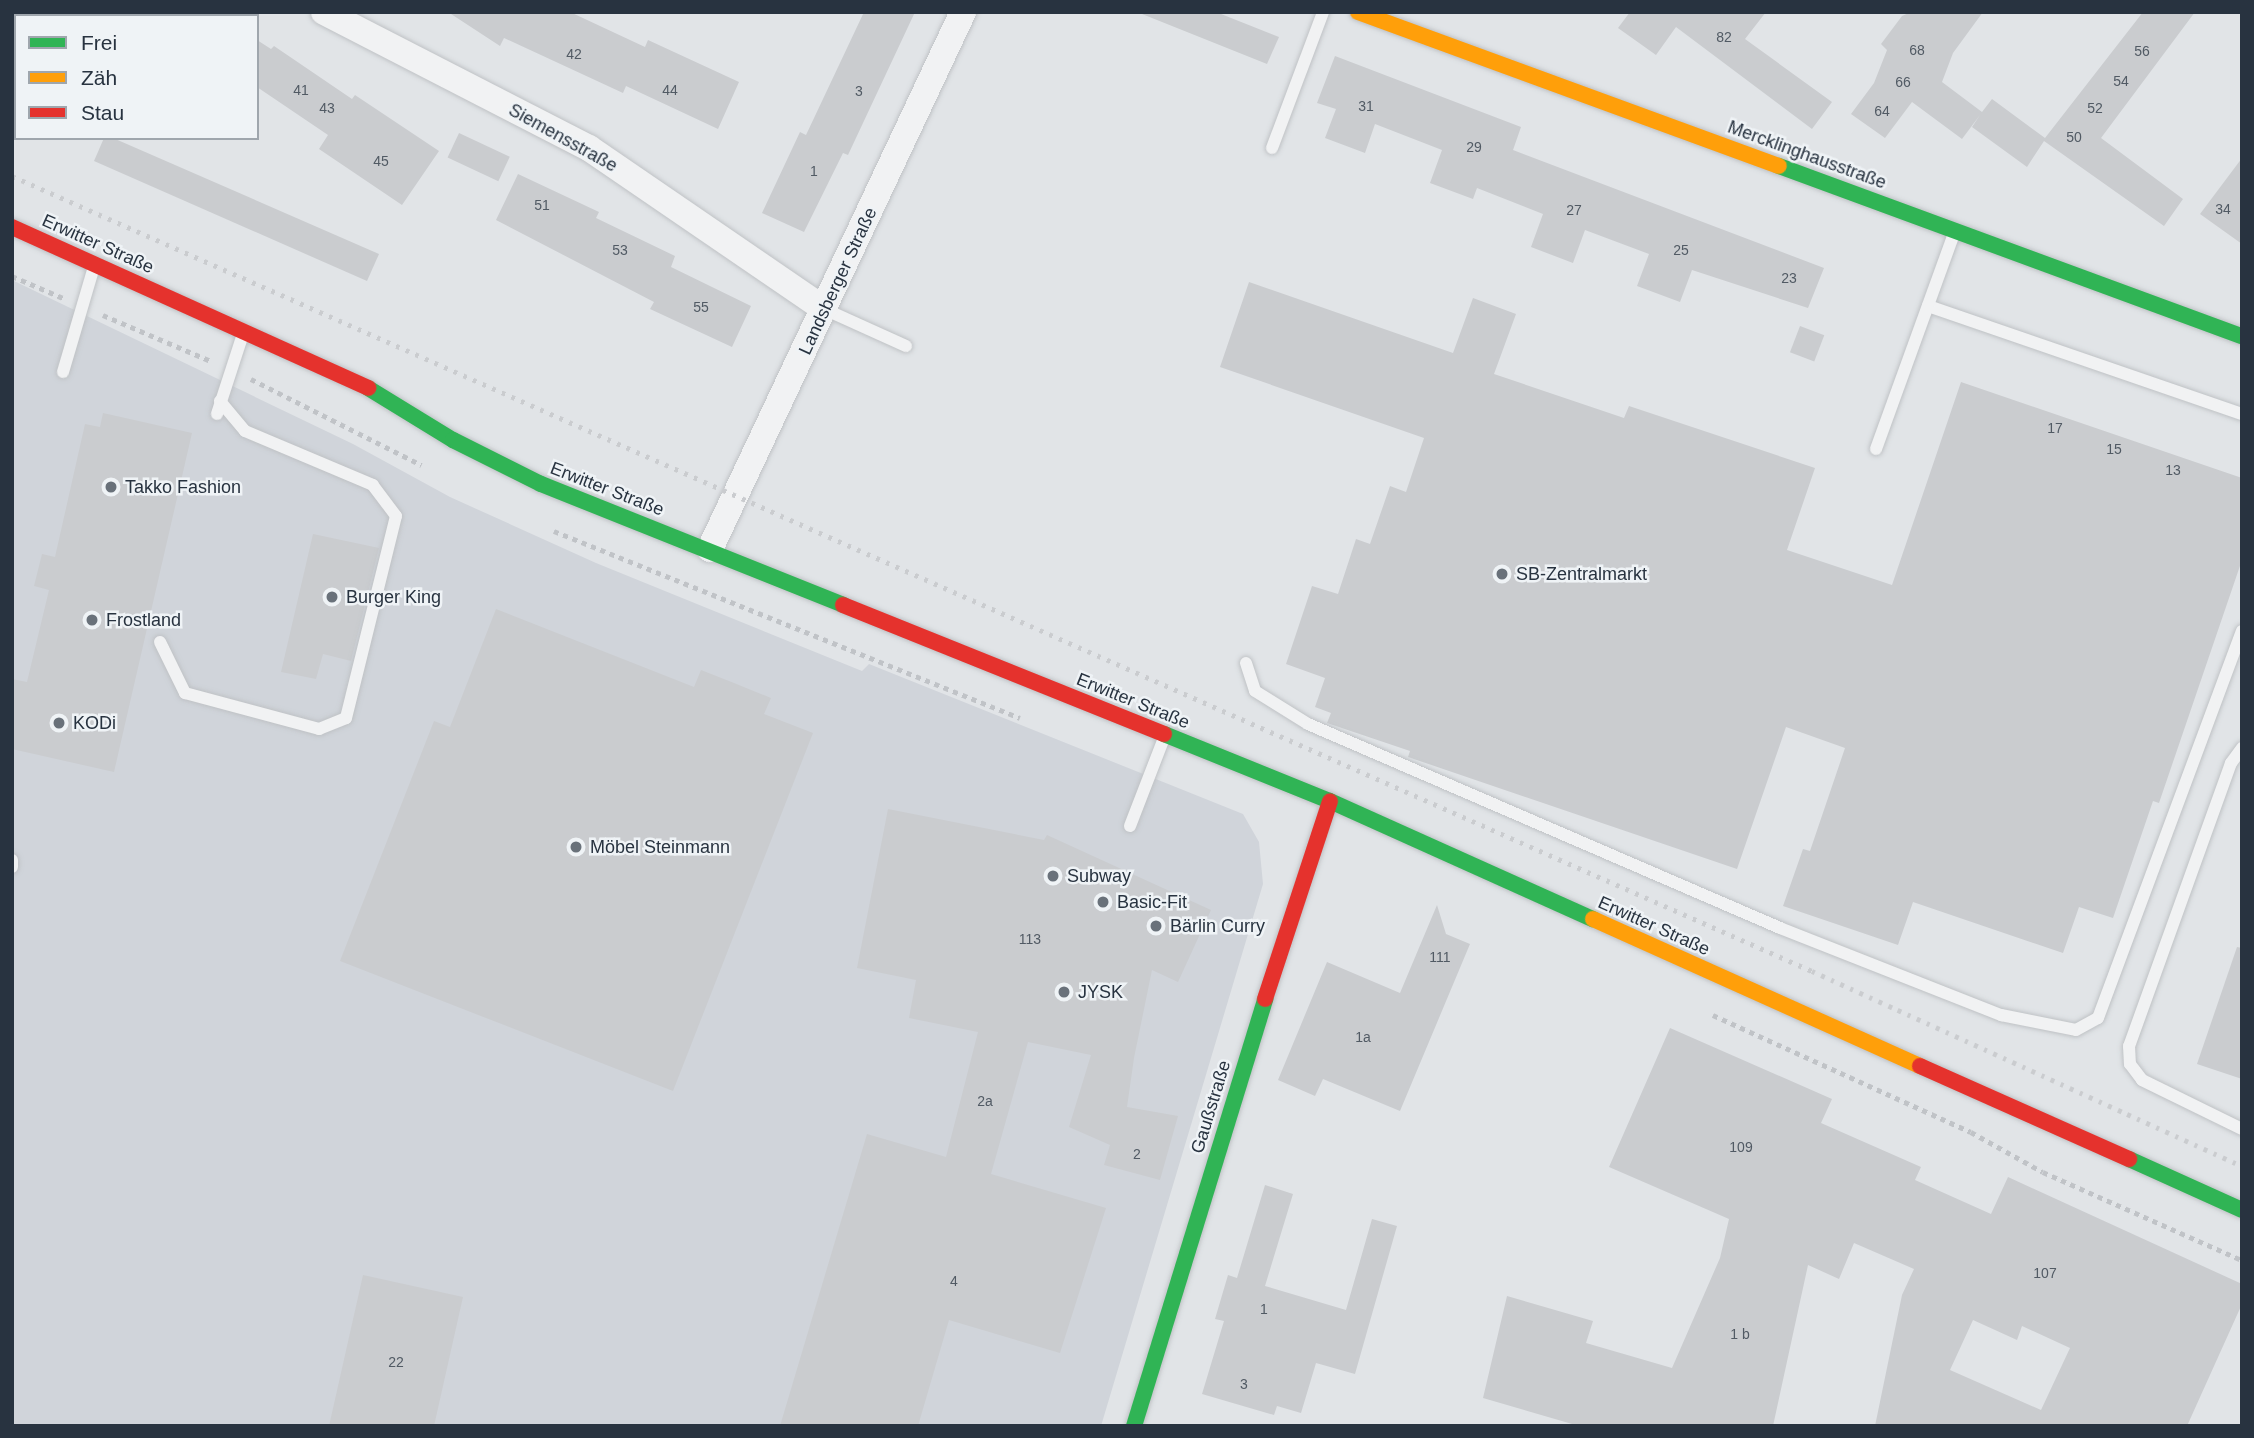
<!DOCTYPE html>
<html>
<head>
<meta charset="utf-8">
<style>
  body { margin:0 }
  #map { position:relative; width:2254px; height:1438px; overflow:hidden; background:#e1e4e7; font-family:Arial,sans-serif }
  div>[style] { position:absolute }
  .built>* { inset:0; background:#d0d4da }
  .building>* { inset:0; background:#cacccf; transform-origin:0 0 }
  .path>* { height:4.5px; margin-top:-2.25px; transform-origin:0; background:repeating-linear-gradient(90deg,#c0c3c7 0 5px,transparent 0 10px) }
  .roads { filter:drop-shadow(0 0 2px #bfc2c5) drop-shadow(0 0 2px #bfc2c5) }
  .lane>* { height:12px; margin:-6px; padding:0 6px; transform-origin:6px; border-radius:6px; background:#f1f2f3 }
  .street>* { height:26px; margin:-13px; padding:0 13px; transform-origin:13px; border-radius:13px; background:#f1f2f3 }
  .fast>* { height:16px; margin:-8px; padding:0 8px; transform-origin:8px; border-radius:8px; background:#30b455 }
  .slow>* { height:16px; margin:-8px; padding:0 8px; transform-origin:8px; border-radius:8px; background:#ff9f0a }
  .jam>* { height:16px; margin:-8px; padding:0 8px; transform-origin:8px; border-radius:8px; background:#e5322d }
  .rail>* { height:5px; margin-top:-2.5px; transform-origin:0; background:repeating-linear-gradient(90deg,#cacccf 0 3.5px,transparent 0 10.5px) }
  .dots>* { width:19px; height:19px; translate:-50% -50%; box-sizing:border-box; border:4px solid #eff3f6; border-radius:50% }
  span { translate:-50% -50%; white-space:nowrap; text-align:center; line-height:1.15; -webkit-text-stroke:5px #eff3f6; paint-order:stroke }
  .number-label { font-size:14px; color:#515a64 }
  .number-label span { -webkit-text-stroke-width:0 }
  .street-label { font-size:18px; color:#283340 }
  .poi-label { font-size:18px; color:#283340 }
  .left { translate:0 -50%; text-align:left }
  .frame { position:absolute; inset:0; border:14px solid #283340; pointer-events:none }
  .legend { position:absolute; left:14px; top:14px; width:245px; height:126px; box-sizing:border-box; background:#eff3f6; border:2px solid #9fa6ad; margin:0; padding:9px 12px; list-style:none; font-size:21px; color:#283340 }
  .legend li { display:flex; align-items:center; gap:14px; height:35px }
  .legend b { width:35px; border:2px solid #9fa6ad }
</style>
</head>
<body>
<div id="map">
  <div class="built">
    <div style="clip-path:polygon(12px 280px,353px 444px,450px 497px,596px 563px,862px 671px,869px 664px,1243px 814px,1259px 842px,1263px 884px,1101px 1426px,12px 1426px)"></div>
  </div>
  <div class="building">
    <div style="clip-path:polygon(448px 12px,570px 12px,645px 47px,648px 40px,739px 82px,718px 129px,626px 86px,623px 93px,504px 38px,500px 46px)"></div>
    <div style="clip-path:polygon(864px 12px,915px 12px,848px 155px,843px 153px,804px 232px,762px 213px,800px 132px,806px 135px)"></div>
    <div style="clip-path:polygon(1137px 12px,1216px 12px,1279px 37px,1267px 64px)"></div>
    <div style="clip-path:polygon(1630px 12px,1766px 12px,1745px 39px,1832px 102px,1812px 129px,1676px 27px,1656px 55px,1618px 28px)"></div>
    <div style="clip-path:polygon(1911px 12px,1983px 12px,1953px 53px,1942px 82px,1982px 112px,1992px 99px,2045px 138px,2143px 12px,2195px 12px,2101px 138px,2183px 199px,2164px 226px,2044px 141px,2027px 167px,1972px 127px,1980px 115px,1962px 139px,1912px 102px,1885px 138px,1851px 114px,1874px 83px,1887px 50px,1881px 44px,1902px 16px)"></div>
    <div style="clip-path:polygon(257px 40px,271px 49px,274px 46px,352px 99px,355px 95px,439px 151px,402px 205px,319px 149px,328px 135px,257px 87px)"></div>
    <div style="clip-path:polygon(1335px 56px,1521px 127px,1513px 150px,1824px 268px,1808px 308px,1692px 270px,1680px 302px,1637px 286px,1649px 254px,1585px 230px,1573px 263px,1531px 247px,1543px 214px,1477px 188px,1473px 199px,1430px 183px,1442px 150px,1375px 124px,1365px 153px,1325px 138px,1336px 109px,1317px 103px)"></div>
    <div style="left:459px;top:133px;width:56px;height:27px;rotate:25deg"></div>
    <div style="clip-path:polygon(104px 138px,113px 138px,379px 254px,367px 281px,94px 161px)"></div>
    <div style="clip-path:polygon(2242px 158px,2242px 244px,2200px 214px)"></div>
    <div style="clip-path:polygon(518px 174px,599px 212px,596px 218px,675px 256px,671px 267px,751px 306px,732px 347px,650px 309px,654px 302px,496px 220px)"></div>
    <div style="clip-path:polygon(1249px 282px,1453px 353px,1473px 298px,1516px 314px,1494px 374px,1624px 418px,1629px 406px,1815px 468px,1787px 550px,1892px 585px,1961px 382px,2242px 478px,2242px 560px,2159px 803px,2153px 801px,2113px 918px,2079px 907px,2063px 953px,1913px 902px,1898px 945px,1783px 906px,1803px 849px,1810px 851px,1845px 748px,1786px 727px,1737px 869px,1408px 757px,1410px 751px,1327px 723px,1331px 713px,1315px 707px,1325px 678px,1286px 664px,1312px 586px,1338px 594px,1356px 539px,1370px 544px,1390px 486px,1406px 492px,1424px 438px,1220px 367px)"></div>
    <div style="left:1800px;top:326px;width:26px;height:28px;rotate:21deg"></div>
    <div style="clip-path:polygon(103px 413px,192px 433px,114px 772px,12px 749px,12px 679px,27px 682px,49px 590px,34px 586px,42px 554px,55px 557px,85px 424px,100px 427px)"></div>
    <div style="clip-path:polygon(313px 534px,379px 548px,351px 661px,323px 654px,316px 679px,281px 672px)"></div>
    <div style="clip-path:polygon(496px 609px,694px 687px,701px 670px,734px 683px,771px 698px,764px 714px,813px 733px,673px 1091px,340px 961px,434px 721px,450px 727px)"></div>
    <div style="clip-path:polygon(888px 809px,1044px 840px,1047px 835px,1211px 910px,1178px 982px,1152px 970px,1134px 1058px,1127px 1107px,1178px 1116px,1160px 1180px,1104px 1165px,1110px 1145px,1069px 1127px,1091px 1055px,1028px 1042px,991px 1174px,1106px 1208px,1060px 1353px,949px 1320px,918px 1426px,780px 1426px,867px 1134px,946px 1157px,978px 1032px,909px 1018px,916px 980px,857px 968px)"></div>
    <div style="clip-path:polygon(1437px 905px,1446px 934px,1470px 944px,1400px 1111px,1323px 1079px,1315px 1096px,1278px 1080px,1327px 962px,1400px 993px)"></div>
    <div style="clip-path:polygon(2237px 947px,2242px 948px,2242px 1079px,2197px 1064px)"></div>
    <div style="clip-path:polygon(evenodd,1670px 1028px,1832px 1099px,1821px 1123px,1921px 1167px,1915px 1180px,1991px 1214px,2008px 1177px,2242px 1284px,2242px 1304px,2187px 1426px,1875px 1426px,1902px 1295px,1914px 1269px,1854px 1243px,1839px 1279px,1808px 1265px,1773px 1426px,1579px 1426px,1483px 1398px,1507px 1296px,1593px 1321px,1586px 1343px,1672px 1368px,1720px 1258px,1729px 1219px,1609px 1167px,1670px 1028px,1973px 1320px,2017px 1340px,2022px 1326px,2070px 1348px,2041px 1410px,1950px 1370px,1973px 1320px)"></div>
    <div style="clip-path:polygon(1265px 1185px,1293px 1194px,1265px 1286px,1346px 1310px,1372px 1219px,1397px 1226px,1355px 1374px,1316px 1363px,1301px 1413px,1277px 1406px,1274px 1415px,1202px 1394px,1224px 1321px,1215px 1319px,1228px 1275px,1237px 1278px)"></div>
    <div style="clip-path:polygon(363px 1275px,463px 1297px,434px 1426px,329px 1426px)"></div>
  </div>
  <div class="path">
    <div style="left:12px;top:276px;width:56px;rotate:23.3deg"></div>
    <div style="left:103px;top:315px;width:117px;rotate:23.1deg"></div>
    <div style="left:251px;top:379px;width:191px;rotate:26.8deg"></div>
    <div style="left:554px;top:531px;width:502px;rotate:21.86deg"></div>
    <div style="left:1713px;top:1015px;width:283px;rotate:24.4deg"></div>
    <div style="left:1971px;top:1132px;width:82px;rotate:29.1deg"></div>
    <div style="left:2043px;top:1172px;width:218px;rotate:23.9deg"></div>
  </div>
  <div class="roads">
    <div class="lane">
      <div style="left:1272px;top:148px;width:145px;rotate:-69.4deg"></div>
      <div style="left:1928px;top:306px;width:332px;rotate:19deg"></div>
      <div style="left:824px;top:309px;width:90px;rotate:24.3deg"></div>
      <div style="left:63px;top:372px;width:109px;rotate:-73.6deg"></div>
      <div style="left:217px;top:414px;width:84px;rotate:-72deg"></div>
      <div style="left:1876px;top:449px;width:230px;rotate:-70.1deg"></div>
      <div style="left:160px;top:642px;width:57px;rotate:63.9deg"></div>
      <div style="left:185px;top:693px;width:139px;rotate:15deg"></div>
      <div style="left:319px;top:729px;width:29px;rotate:-22deg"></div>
      <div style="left:346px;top:718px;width:208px;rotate:-76.1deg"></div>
      <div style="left:396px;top:516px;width:39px;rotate:-127deg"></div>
      <div style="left:373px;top:485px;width:139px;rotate:-157.1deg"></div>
      <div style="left:245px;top:431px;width:39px;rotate:-130deg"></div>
      <div style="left:1246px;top:663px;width:29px;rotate:72deg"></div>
      <div style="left:1255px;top:691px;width:62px;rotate:31.9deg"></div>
      <div style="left:1308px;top:724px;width:514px;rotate:23.37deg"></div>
      <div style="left:1780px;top:928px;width:238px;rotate:21.5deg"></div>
      <div style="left:2001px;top:1015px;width:76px;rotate:11.3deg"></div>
      <div style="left:2076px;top:1030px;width:25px;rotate:-29deg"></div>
      <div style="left:2098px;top:1018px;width:413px;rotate:-69.6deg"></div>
      <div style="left:2242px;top:748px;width:19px;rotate:126deg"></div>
      <div style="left:2231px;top:763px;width:301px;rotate:109.8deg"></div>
      <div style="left:2129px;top:1046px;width:18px;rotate:87deg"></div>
      <div style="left:2130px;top:1064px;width:20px;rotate:53deg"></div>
      <div style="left:2142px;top:1080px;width:111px;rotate:26.1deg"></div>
      <div style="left:1130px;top:826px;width:94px;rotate:-68.9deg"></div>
      <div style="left:12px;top:860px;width:7px;rotate:90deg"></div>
    </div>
    <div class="street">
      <div style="left:324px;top:12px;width:298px;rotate:27.2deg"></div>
      <div style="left:589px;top:148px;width:285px;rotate:34.4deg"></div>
      <div style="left:710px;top:549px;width:594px;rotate:-64.77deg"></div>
    </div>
    <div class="fast">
      <div style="left:1779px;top:166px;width:493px;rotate:20.2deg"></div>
      <div style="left:368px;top:388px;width:100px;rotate:31.5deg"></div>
      <div style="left:453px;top:440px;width:98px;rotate:26.6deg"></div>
      <div style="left:541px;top:484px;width:325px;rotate:21.8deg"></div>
      <div style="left:1164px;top:734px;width:179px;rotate:22deg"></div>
      <div style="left:1330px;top:801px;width:288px;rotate:24.2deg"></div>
      <div style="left:2129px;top:1159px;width:124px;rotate:24.3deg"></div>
      <div style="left:1134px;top:1426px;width:447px;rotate:-72.9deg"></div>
    </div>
    <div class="slow">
      <div style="left:1358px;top:12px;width:448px;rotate:20.1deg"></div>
      <div style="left:1593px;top:919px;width:359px;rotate:24.2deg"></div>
    </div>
    <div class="jam">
      <div style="left:12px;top:227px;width:391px;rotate:24.3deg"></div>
      <div style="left:843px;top:605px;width:346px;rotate:21.9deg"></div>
      <div style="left:1265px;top:999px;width:208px;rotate:-71.8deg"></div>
      <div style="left:1920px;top:1066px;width:229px;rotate:24deg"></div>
    </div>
  </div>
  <div class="rail">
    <div style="left:12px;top:176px;width:1968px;rotate:23.83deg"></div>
    <div style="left:1812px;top:971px;width:472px;rotate:24.4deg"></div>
  </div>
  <div class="dots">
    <div style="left:111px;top:487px;background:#69717a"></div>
    <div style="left:1502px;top:574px;background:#69717a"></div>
    <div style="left:332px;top:597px;background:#69717a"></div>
    <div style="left:92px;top:620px;background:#69717a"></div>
    <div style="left:59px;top:723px;background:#69717a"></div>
    <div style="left:576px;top:847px;background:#69717a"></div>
    <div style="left:1053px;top:876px;background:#69717a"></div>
    <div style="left:1103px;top:902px;background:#69717a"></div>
    <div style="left:1156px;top:926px;background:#69717a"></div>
    <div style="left:1064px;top:992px;background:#69717a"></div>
  </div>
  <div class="number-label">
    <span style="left:1724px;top:37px">82</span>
    <span style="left:1917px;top:50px">68</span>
    <span style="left:2142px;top:51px">56</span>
    <span style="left:574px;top:54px">42</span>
    <span style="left:2121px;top:81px">54</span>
    <span style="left:1903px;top:82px">66</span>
    <span style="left:301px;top:90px">41</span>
    <span style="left:670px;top:90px">44</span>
    <span style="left:859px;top:91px">3</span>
    <span style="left:1366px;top:106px">31</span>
    <span style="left:327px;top:108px">43</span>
    <span style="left:2095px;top:108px">52</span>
    <span style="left:1882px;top:111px">64</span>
    <span style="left:2074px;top:137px">50</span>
    <span style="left:1474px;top:147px">29</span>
    <span style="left:381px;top:161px">45</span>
    <span style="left:814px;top:171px">1</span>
    <span style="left:542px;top:205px">51</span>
    <span style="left:2223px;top:209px">34</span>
    <span style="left:1574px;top:210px">27</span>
    <span style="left:620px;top:250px">53</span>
    <span style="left:1681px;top:250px">25</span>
    <span style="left:1789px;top:278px">23</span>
    <span style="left:701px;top:307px">55</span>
    <span style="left:2055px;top:428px">17</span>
    <span style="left:2114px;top:449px">15</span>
    <span style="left:2173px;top:470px">13</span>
    <span style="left:1030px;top:939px">113</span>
    <span style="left:1440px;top:957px">111</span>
    <span style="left:1363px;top:1037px">1a</span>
    <span style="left:985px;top:1101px">2a</span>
    <span style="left:1741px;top:1147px">109</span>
    <span style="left:1137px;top:1154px">2</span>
    <span style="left:2045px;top:1273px">107</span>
    <span style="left:954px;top:1281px">4</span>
    <span style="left:1264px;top:1309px">1</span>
    <span style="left:1740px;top:1334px">1 b</span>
    <span style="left:396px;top:1362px">22</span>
    <span style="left:1244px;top:1384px">3</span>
  </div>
  <div class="street-label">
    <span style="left:563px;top:138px;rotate:29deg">Siemensstraße</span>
    <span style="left:1807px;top:155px;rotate:20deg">Mercklinghausstraße</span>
    <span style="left:98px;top:244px;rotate:24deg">Erwitter Straße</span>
    <span style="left:838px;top:281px;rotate:-65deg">Landsberger Straße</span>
    <span style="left:607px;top:489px;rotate:21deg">Erwitter Straße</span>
    <span style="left:1133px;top:701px;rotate:22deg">Erwitter Straße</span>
    <span style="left:1654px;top:926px;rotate:24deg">Erwitter Straße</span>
    <span style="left:1211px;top:1107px;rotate:-73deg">Gaußstraße</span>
  </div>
  <div class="poi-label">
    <span class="left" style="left:125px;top:487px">Takko Fashion</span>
    <span class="left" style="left:1516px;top:574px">SB-Zentralmarkt</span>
    <span class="left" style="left:346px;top:597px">Burger King</span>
    <span class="left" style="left:106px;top:620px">Frostland</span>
    <span class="left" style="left:73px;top:723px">KODi</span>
    <span class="left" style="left:590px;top:847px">Möbel Steinmann</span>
    <span class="left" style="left:1067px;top:876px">Subway</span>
    <span class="left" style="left:1117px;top:902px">Basic-Fit</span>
    <span class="left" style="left:1170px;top:926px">Bärlin Curry</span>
    <span class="left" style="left:1078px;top:992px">JYSK</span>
  </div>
  <div class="frame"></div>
  <ul class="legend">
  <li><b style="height:9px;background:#30b455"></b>Frei</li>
  <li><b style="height:9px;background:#ff9f0a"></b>Zäh</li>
  <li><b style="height:9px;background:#e5322d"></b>Stau</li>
  </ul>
</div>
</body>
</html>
